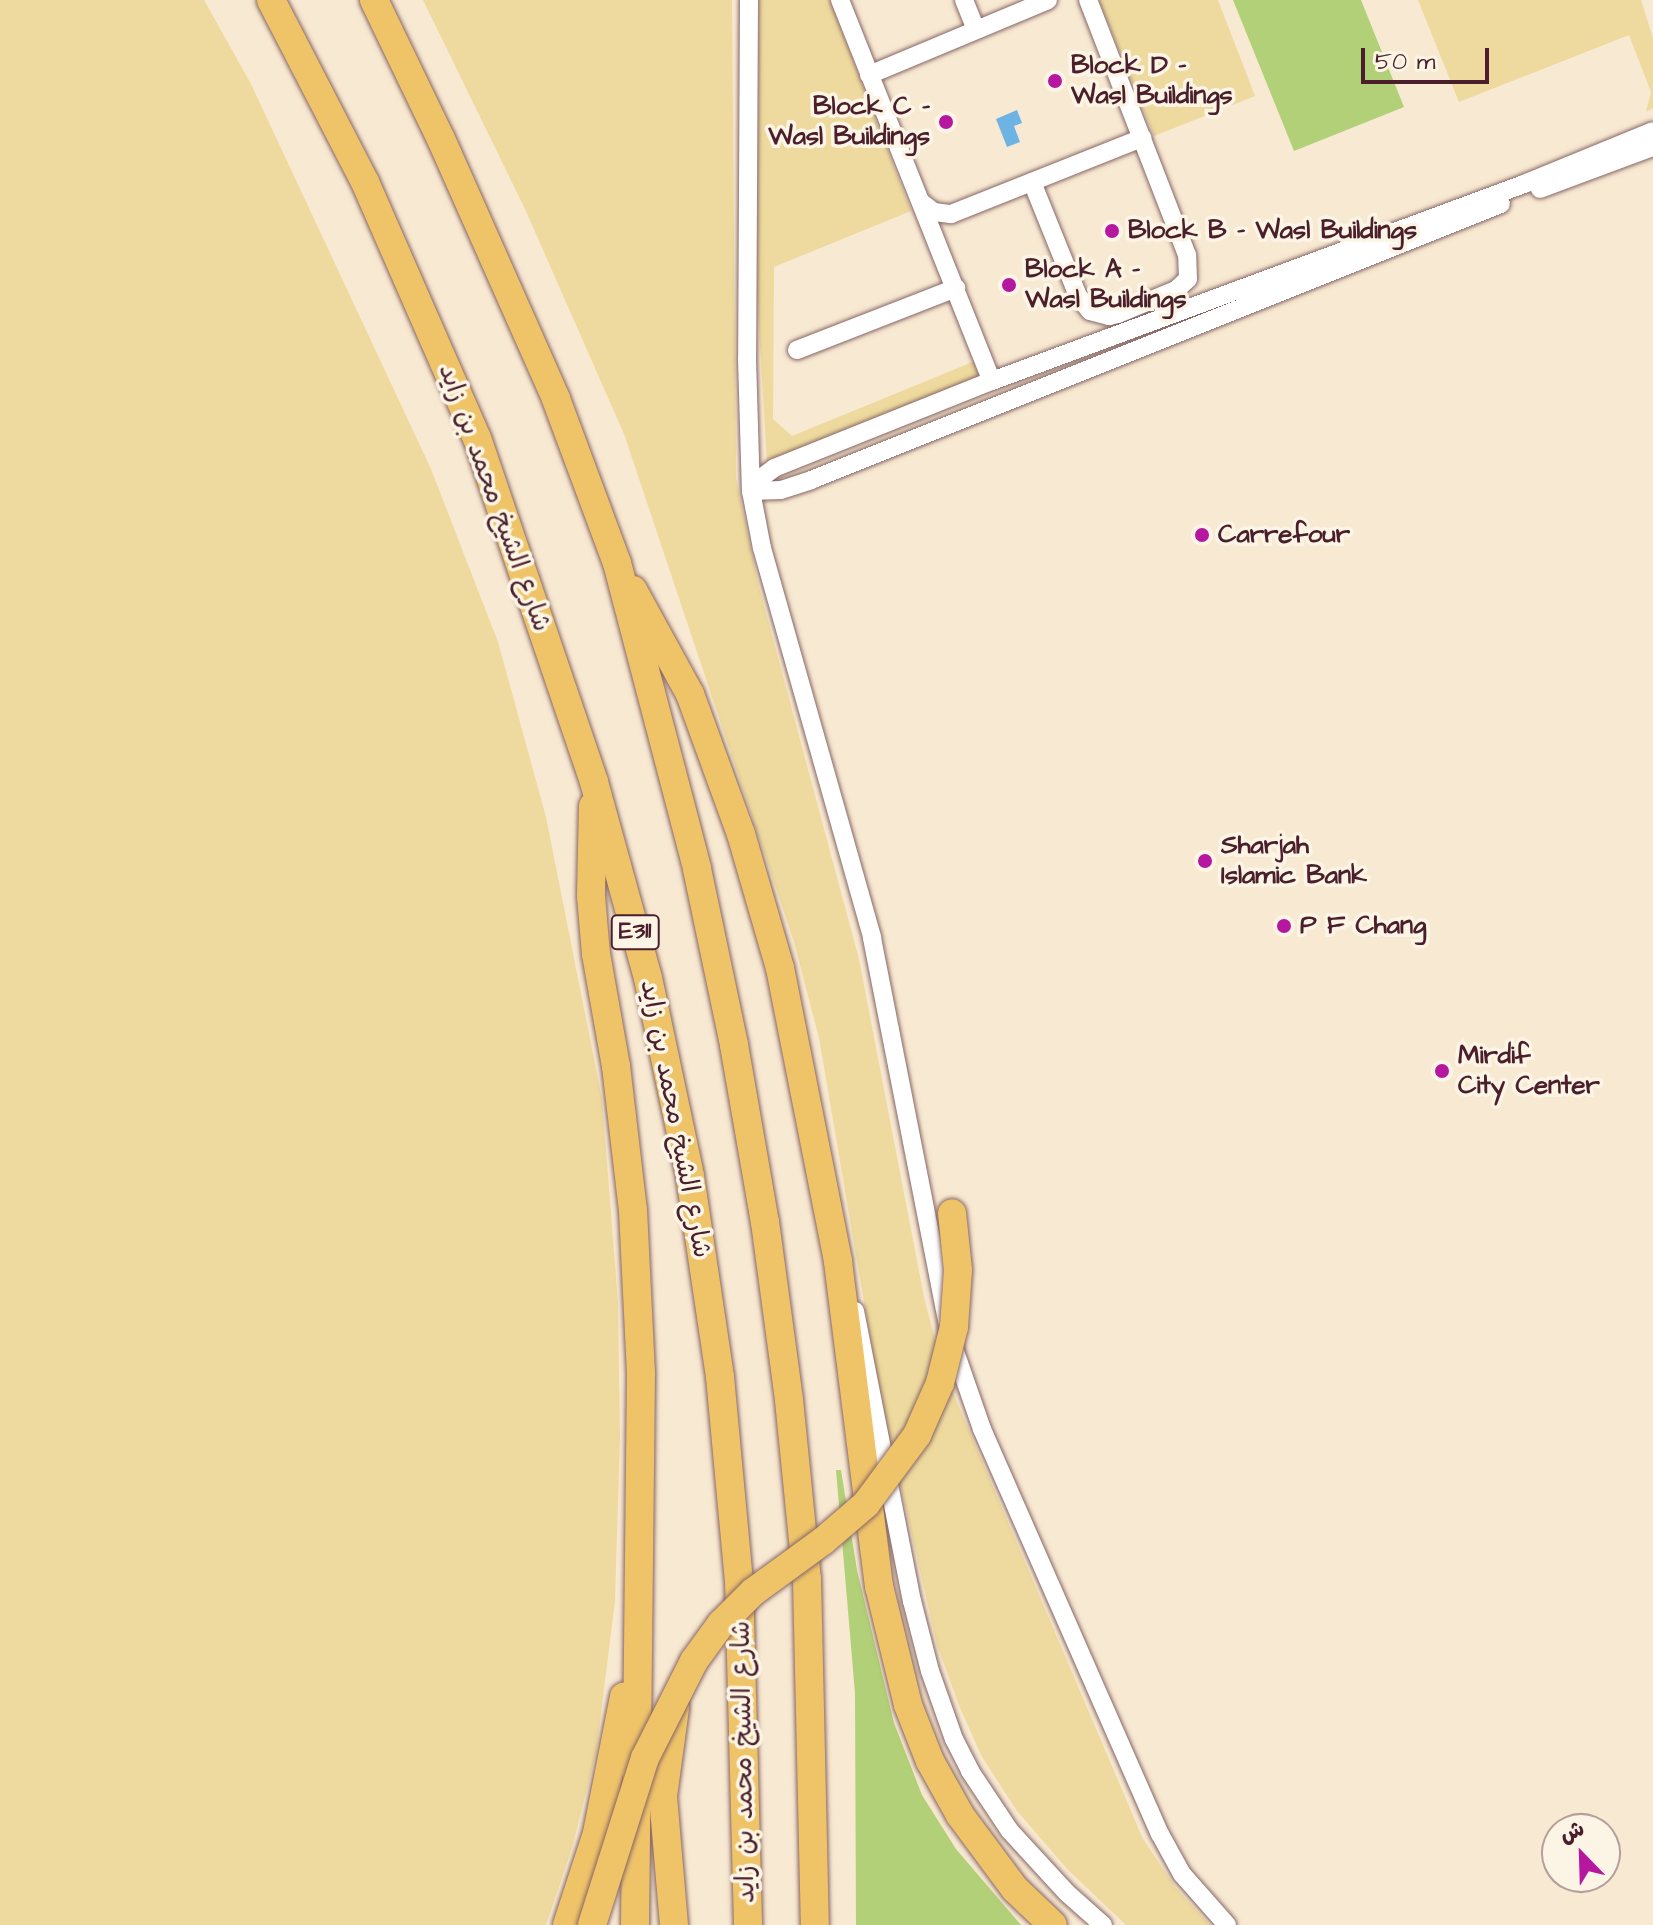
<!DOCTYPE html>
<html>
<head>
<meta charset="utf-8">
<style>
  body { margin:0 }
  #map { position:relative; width:1653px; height:1925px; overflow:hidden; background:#f8e9d2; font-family:"Architects Daughter","Playpen Sans Arabic",sans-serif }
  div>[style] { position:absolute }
  .green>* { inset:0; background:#b2d077 }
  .sand>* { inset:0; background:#eeda9e }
  .water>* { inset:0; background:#6db3e4 }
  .roads { filter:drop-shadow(0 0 2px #876665) drop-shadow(0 0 2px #876665) }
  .minor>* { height:18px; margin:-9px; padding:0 9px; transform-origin:9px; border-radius:9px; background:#fff }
  .highway>* { height:28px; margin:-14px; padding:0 14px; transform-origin:14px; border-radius:14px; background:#efc469 }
  .bridges { filter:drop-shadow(0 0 2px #876665) drop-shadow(0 0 2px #876665) }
  .highway-bridge>* { height:28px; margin:-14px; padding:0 14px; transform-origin:14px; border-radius:14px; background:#efc469 }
  .dots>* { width:22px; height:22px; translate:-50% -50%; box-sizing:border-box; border:4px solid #fcf5e5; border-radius:50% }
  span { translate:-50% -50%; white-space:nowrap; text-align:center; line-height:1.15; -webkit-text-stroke:7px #fcf5e5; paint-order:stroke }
  .shield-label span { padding:2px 6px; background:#fcf5e5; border:2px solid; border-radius:6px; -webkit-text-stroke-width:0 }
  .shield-label { font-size:24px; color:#4a1f2b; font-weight:700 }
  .poi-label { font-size:26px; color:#4a1f2b; font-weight:700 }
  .left { translate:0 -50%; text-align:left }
  .right { translate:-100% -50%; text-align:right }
  .street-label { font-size:26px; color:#4a1f2b }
  .north { position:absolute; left:1541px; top:1813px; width:80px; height:80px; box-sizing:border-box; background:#fcf5e5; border:2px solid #b59f9b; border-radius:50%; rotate:337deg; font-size:22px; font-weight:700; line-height:32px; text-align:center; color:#4a1f2b }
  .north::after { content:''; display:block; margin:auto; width:28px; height:36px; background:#b5179e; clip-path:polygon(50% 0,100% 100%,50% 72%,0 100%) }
  .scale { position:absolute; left:1361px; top:48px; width:128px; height:36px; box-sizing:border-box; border:4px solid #4a1f2b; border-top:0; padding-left:10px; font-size:24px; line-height:28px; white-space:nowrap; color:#4a1f2b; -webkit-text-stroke:6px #fcf5e5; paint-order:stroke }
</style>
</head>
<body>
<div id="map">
  <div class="green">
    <div style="clip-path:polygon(1233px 0,1361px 0,1404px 107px,1294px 151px)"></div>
    <div style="clip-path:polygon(836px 1470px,841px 1470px,857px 1570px,894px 1723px,922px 1795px,956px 1849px,1021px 1925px,856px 1925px,855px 1693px)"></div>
  </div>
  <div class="sand">
    <div style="clip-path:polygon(0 0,204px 0,251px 84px,431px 469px,498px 642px,546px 817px,602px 1099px,618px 1302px,620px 1437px,615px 1601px,596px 1753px,572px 1848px,546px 1925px,0 1925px)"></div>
    <div style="clip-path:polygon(423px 0,732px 0,736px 478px,758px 583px,859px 959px,924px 1297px,942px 1367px,1143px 1839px,1176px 1888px,1210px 1925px,1126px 1925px,1068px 1870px,1017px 1811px,982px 1757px,960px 1708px,937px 1645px,880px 1396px,819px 1038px,794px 942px,624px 434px,525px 209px)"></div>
    <div style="clip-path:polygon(759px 0,830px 0,911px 211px,774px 267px,773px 419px,792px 436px,975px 361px,985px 381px,767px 463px,757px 294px)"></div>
    <div style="clip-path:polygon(1099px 0,1218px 0,1255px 96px,1154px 136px)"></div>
    <div style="clip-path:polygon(1418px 0,1641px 0,1653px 38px,1653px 108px,1646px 112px,1651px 92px,1629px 35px,1459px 102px)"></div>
  </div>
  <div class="water">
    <div style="clip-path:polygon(1017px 110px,1022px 123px,1014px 126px,1020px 142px,1007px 147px,996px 119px)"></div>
  </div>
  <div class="roads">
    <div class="minor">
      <div style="left:749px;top:0;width:359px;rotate:90.3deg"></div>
      <div style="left:747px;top:359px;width:132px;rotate:88.3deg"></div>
      <div style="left:751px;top:491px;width:58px;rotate:79.1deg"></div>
      <div style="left:762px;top:548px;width:405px;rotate:74.2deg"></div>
      <div style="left:872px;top:938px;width:410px;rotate:78.9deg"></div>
      <div style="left:951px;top:1340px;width:94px;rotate:70.8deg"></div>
      <div style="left:982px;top:1429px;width:442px;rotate:66.3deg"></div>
      <div style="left:1160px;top:1834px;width:46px;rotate:61.2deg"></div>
      <div style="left:1182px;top:1874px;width:68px;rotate:48.6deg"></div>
      <div style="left:840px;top:0;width:410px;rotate:68.3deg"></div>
      <div style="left:964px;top:0;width:32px;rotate:68deg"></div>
      <div style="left:869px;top:75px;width:194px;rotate:-22.7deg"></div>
      <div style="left:1032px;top:182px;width:123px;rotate:68deg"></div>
      <div style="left:1078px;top:296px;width:19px;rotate:51deg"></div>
      <div style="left:1090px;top:311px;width:20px;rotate:15deg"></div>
      <div style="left:1109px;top:316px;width:9px;rotate:-13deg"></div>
      <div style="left:1118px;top:314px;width:63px;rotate:-22.5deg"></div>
      <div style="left:1176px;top:290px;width:16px;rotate:-43deg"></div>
      <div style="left:1188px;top:279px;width:24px;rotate:-92deg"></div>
      <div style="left:1187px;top:255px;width:274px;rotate:-111.2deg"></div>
      <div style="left:1540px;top:189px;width:121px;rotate:-20.4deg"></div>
      <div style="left:921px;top:202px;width:16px;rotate:38deg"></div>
      <div style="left:934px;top:212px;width:17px;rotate:7deg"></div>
      <div style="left:951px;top:214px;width:206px;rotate:-21.7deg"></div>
      <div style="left:797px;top:350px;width:171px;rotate:-21.3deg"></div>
      <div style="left:751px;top:485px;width:29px;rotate:-36deg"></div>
      <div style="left:774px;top:468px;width:235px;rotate:-21.8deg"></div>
      <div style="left:992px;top:381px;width:567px;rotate:-20.32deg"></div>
      <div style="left:1524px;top:184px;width:139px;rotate:-22.3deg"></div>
      <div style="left:751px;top:491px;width:30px;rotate:-2deg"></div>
      <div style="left:781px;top:490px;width:32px;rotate:-18deg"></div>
      <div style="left:811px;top:480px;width:743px;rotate:-21.8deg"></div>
      <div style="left:855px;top:1311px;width:296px;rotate:78.9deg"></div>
      <div style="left:912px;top:1601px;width:72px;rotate:75.6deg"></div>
      <div style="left:930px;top:1671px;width:72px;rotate:70.6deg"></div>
      <div style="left:954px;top:1739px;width:36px;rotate:63deg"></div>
      <div style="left:970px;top:1771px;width:72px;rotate:56.3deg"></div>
      <div style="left:1010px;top:1831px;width:84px;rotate:47.4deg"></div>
      <div style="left:1067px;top:1893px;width:48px;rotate:41.6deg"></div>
    </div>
    <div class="highway">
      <div style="left:271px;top:0;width:205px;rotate:62.7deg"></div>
      <div style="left:365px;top:182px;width:279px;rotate:66.4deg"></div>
      <div style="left:477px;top:438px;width:363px;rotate:71.2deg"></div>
      <div style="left:594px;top:782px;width:203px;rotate:74.6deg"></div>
      <div style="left:648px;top:978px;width:202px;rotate:78deg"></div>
      <div style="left:690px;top:1176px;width:203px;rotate:81.5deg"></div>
      <div style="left:720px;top:1377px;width:204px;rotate:84.7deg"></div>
      <div style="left:739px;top:1580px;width:345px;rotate:88.5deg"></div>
      <div style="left:374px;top:0;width:154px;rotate:64.3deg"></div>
      <div style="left:441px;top:139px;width:284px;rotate:66.1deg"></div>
      <div style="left:556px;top:399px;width:175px;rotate:69.6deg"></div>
      <div style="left:617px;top:563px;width:316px;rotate:75.3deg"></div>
      <div style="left:697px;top:869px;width:180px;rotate:78.1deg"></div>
      <div style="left:734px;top:1045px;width:180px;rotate:80.1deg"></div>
      <div style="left:765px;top:1222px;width:180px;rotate:82.3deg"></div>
      <div style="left:789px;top:1400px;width:180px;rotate:84.3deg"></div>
      <div style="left:807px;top:1579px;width:346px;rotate:88.7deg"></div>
      <div style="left:633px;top:590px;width:119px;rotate:61.3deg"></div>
      <div style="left:690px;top:694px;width:149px;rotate:70deg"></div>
      <div style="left:741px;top:834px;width:140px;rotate:73.8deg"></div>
      <div style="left:780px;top:968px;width:300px;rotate:78.8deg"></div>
      <div style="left:838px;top:1262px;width:327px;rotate:82.8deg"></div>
      <div style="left:879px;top:1586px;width:122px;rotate:76.3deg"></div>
      <div style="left:908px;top:1705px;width:60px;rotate:68.6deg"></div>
      <div style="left:930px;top:1761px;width:62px;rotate:60.9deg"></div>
      <div style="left:960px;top:1815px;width:92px;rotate:53.4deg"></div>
      <div style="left:1015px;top:1889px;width:52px;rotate:43.5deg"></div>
      <div style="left:593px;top:806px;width:90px;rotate:91.3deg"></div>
      <div style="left:591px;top:896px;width:58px;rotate:85.1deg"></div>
      <div style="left:596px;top:954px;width:114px;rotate:79.9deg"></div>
      <div style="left:616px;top:1066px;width:145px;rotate:83.3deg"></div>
      <div style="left:633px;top:1210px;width:163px;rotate:87.2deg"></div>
      <div style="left:641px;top:1373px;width:552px;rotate:90.62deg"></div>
      <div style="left:567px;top:1925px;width:97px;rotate:-71.9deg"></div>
      <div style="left:597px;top:1833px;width:139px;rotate:-78.8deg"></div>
      <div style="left:674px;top:1925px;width:129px;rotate:-94.9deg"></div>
      <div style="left:663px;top:1796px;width:89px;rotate:-82.2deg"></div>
    </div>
  </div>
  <div class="bridges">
    <div class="highway-bridge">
      <div style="left:592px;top:1925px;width:175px;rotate:-72.4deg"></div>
      <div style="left:645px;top:1758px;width:109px;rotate:-63.2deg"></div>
      <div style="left:694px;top:1661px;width:46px;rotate:-53.9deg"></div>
      <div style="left:721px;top:1624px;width:45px;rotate:-45deg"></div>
      <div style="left:753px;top:1592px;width:87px;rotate:-36.1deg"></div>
      <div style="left:823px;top:1541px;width:57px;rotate:-40.7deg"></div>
      <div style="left:866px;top:1504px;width:86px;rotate:-53.5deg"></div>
      <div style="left:917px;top:1435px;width:57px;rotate:-66.1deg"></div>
      <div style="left:940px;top:1383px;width:58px;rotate:-76deg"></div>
      <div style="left:954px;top:1327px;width:57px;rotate:-86deg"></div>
      <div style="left:958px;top:1270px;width:57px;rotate:-96deg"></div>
    </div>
  </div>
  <div class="dots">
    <div style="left:1055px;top:81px;background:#b5179e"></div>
    <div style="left:946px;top:122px;background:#b5179e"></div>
    <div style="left:1112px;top:231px;background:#b5179e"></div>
    <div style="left:1009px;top:285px;background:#b5179e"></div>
    <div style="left:1202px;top:535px;background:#b5179e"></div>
    <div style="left:1205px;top:861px;background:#b5179e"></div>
    <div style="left:1284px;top:926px;background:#b5179e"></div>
    <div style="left:1442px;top:1071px;background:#b5179e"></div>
  </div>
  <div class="shield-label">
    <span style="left:635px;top:932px">E311</span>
  </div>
  <div class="poi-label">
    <span class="left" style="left:1071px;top:81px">Block D -<br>Wasl Buildings</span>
    <span class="right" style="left:930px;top:122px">Block C -<br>Wasl Buildings</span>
    <span class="left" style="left:1128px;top:231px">Block B - Wasl Buildings</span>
    <span class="left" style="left:1025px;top:285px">Block A -<br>Wasl Buildings</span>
    <span class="left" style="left:1218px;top:535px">Carrefour</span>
    <span class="left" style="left:1221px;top:861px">Sharjah<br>Islamic Bank</span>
    <span class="left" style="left:1300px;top:926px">P F Chang</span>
    <span class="left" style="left:1458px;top:1071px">Mirdif<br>City Center</span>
  </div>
  <div class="street-label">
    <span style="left:494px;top:498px;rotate:70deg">شارع الشيخ محمد بن زايد</span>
    <span style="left:675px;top:1119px;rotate:79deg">شارع الشيخ محمد بن زايد</span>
    <span style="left:744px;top:1762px;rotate:-91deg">شارع الشيخ محمد بن زايد</span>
  </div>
  <div class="north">ش</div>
  <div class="scale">50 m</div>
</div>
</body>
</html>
